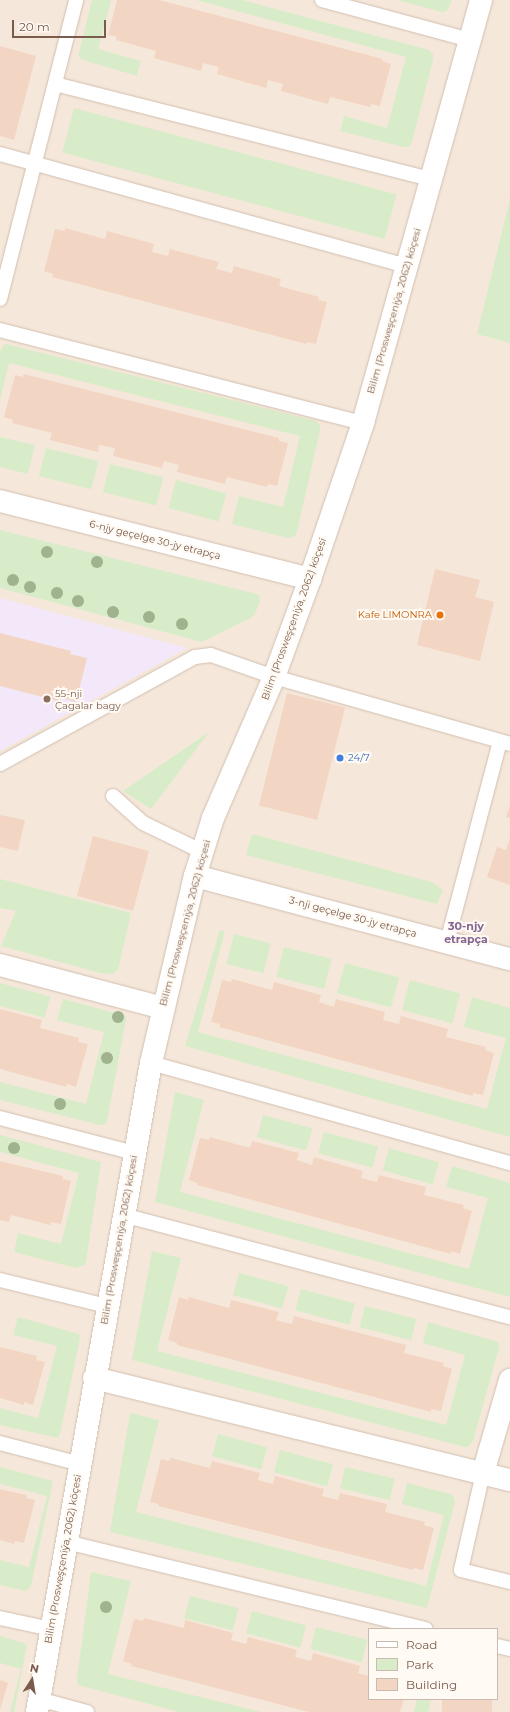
<!DOCTYPE html>
<html>
<head>
<meta charset="utf-8">
<style>
  body { margin:0 }
  #map { position:relative; width:510px; height:1712px; overflow:hidden; background:#fdf6ec; font-family:Montserrat,sans-serif }
  div>[style] { position:absolute }
  .residential>* { inset:0; background:#f5e8da }
  .education>* { inset:0; background:#f3e8fa }
  .green>* { inset:0; background:#d8ecc9; transform-origin:0 0 }
  .building>* { inset:0; background:#f3d5c3; transform-origin:0 0 }
  .roads { filter:drop-shadow(0 0 1px #d1beb0) drop-shadow(0 0 1px #d1beb0) }
  .service>* { height:14px; margin:-7px; padding:0 7px; transform-origin:7px; border-radius:7px; background:#fff }
  .minor>* { height:22px; margin:-11px; padding:0 11px; transform-origin:11px; border-radius:11px; background:#fff }
  .trees>* { width:12px; height:12px; margin:-6px; border-radius:50%; background:#a0b28e }
  .dots>* { width:11px; height:11px; translate:-50% -50%; box-sizing:border-box; border:2px solid #fffaf3; border-radius:50% }
  span { translate:-50% -50%; white-space:nowrap; text-align:center; line-height:1.15; -webkit-text-stroke:4px #fffaf3; paint-order:stroke }
  .street-label { font-size:10px; color:#7a5c4d }
  .food-label { font-size:10px; color:#c56008 }
  .right { translate:-100% -50%; text-align:right }
  .education-label { font-size:10px; color:#785e54 }
  .left { translate:0 -50%; text-align:left }
  .shop-label { font-size:10px; color:#366cbe }
  .neighbourhood-label { font-size:11px; color:#846695; font-weight:700 }
  .legend { position:absolute; left:368px; top:1628px; width:130px; height:72px; box-sizing:border-box; background:#fffaf3; border:1px solid #cabbb1; margin:0; padding:5px 7px; list-style:none; font-size:12px; color:#7a5c4d }
  .legend li { display:flex; align-items:center; gap:8px; height:20px }
  .legend b { width:20px; border:1px solid #cabbb1 }
  .north { position:absolute; left:12px; top:1660px; width:40px; height:40px; -webkit-text-stroke:3px #fffaf3; paint-order:stroke; rotate:12deg; font-size:11px; font-weight:700; line-height:16px; text-align:center; color:#7a5c4d }
  .north::after { content:''; display:block; margin:auto; width:14px; height:18px; background:#7a5c4d; clip-path:polygon(50% 0,100% 100%,50% 72%,0 100%) }
  .scale { position:absolute; left:12px; top:20px; width:94px; height:18px; box-sizing:border-box; border:2px solid #7a5c4d; border-top:0; padding-left:5px; font-size:12px; line-height:14px; white-space:nowrap; color:#7a5c4d; -webkit-text-stroke:3px #fffaf3; paint-order:stroke }
</style>
</head>
<body>
<div id="map">
  <div class="residential">
    <div style="clip-path:polygon(evenodd,0 0,510px 0,510px 1712px,0 1712px,0 0,369px 1629px,497px 1629px,497px 1699px,369px 1699px,369px 1629px)"></div>
  </div>
  <div class="education">
    <div style="clip-path:polygon(0 598px,187px 648px,0 751px)"></div>
  </div>
  <div class="green">
    <div style="clip-path:polygon(92px 0,111px 0,98px 49px,141px 61px,137px 76px,83px 60px,78px 56px)"></div>
    <div style="clip-path:polygon(196px 0,242px 0,429px 50px,433px 54px,433px 60px,412px 142px,409px 147px,403px 147px,340px 131px,344px 116px,387px 128px,406px 57px)"></div>
    <div style="clip-path:polygon(397px 0,452px 0,447px 11px,442px 12px)"></div>
    <div style="left:74px;top:108px;width:334px;height:46px;rotate:15deg"></div>
    <div style="clip-path:polygon(510px 199px,510px 343px,477px 334px)"></div>
    <div style="clip-path:polygon(6px 344px,316px 421px,320px 425px,320px 430px,297px 532px,294px 537px,288px 538px,232px 524px,239px 496px,283px 507px,300px 436px,9px 363px,0 400px,0 352px,3px 345px)"></div>
    <div style="clip-path:polygon(0 437px,35px 445px,28px 474px,0 467px)"></div>
    <div style="left:46px;top:448px;width:54px;height:29px;rotate:14deg"></div>
    <div style="left:110px;top:464px;width:55px;height:29px;rotate:14deg"></div>
    <div style="left:176px;top:480px;width:52px;height:29px;rotate:15deg"></div>
    <div style="clip-path:polygon(0 530px,253px 593px,259px 595px,260px 601px,255px 614px,249px 619px,202px 642px,0 588px)"></div>
    <div style="clip-path:polygon(209px 732px,151px 809px,123px 791px)"></div>
    <div style="clip-path:polygon(252px 834px,432px 882px,443px 890px,437px 904px,246px 855px)"></div>
    <div style="clip-path:polygon(0 879px,131px 913px,118px 970px,113px 974px,100px 973px,1px 946px,16px 911px,0 908px)"></div>
    <div style="clip-path:polygon(220px 930px,225px 931px,198px 1032px,487px 1109px,506px 1038px,464px 1027px,472px 997px,510px 1008px,510px 1137px,185px 1046px)"></div>
    <div style="left:234px;top:934px;width:38px;height:31px;rotate:14deg"></div>
    <div style="left:284px;top:947px;width:49px;height:31px;rotate:14deg"></div>
    <div style="left:345px;top:963px;width:56px;height:31px;rotate:15deg"></div>
    <div style="left:410px;top:980px;width:52px;height:31px;rotate:15deg"></div>
    <div style="left:0;top:983px;width:52px;height:22px;rotate:15deg"></div>
    <div style="clip-path:polygon(63px 999px,126px 1016px,126px 1020px,107px 1121px,104px 1125px,100px 1125px,0 1100px,0 1082px,86px 1104px,104px 1032px,57px 1020px)"></div>
    <div style="clip-path:polygon(175px 1092px,204px 1100px,180px 1192px,469px 1269px,488px 1198px,446px 1187px,452px 1166px,510px 1183px,510px 1297px,155px 1202px)"></div>
    <div style="left:263px;top:1115px;width:51px;height:23px;rotate:15deg"></div>
    <div style="left:324px;top:1132px;width:56px;height:22px;rotate:15deg"></div>
    <div style="clip-path:polygon(0 1135px,101px 1162px,86px 1262px,84px 1265px,76px 1268px,14px 1252px,18px 1233px,61px 1244px,79px 1173px,0 1152px)"></div>
    <div style="left:389px;top:1148px;width:52px;height:23px;rotate:16deg"></div>
    <div style="clip-path:polygon(152px 1251px,181px 1258px,157px 1351px,446px 1425px,465px 1355px,423px 1343px,428px 1322px,495px 1341px,499px 1343px,499px 1348px,473px 1441px,469px 1446px,465px 1447px,132px 1360px)"></div>
    <div style="left:239px;top:1273px;width:51px;height:23px;rotate:15deg"></div>
    <div style="left:301px;top:1289px;width:56px;height:22px;rotate:15deg"></div>
    <div style="left:365px;top:1306px;width:53px;height:22px;rotate:14deg"></div>
    <div style="clip-path:polygon(18px 1317px,79px 1334px,80px 1338px,60px 1434px,58px 1438px,0 1425px,0 1408px,38px 1418px,57px 1346px,13px 1335px)"></div>
    <div style="clip-path:polygon(130px 1413px,159px 1420px,136px 1512px,426px 1586px,444px 1515px,402px 1504px,407px 1483px,450px 1494px,454px 1497px,455px 1502px,427px 1608px,110px 1532px)"></div>
    <div style="left:218px;top:1434px;width:51px;height:23px;rotate:15deg"></div>
    <div style="left:280px;top:1450px;width:55px;height:23px;rotate:15deg"></div>
    <div style="clip-path:polygon(0 1467px,53px 1481px,31px 1586px,26px 1591px,0 1585px,0 1560px,29px 1567px,47px 1496px,0 1484px)"></div>
    <div style="left:345px;top:1467px;width:51px;height:22px;rotate:13deg"></div>
    <div style="clip-path:polygon(91px 1572px,131px 1581px,108px 1674px,261px 1712px,179px 1712px,78px 1685px,77px 1678px)"></div>
    <div style="left:190px;top:1596px;width:50px;height:23px;rotate:14deg"></div>
    <div style="left:252px;top:1611px;width:56px;height:23px;rotate:15deg"></div>
    <div style="left:316px;top:1627px;width:53px;height:23px;rotate:14deg"></div>
    <div style="clip-path:polygon(0 1636px,27px 1644px,14px 1712px,10px 1712px,21px 1669px,0 1663px)"></div>
    <div style="clip-path:polygon(417px 1699px,431px 1699px,428px 1712px,414px 1712px)"></div>
  </div>
  <div class="building">
    <div style="clip-path:polygon(117px 0,159px 0,383px 59px,382px 61px,391px 64px,380px 106px,371px 104px,370px 107px,330px 97px,328px 104px,281px 91px,283px 84px,268px 80px,266px 88px,217px 74px,219px 67px,203px 63px,201px 71px,154px 58px,156px 51px,116px 40px,117px 37px,108px 35px)"></div>
    <div style="clip-path:polygon(0 46px,36px 56px,14px 140px,0 136px)"></div>
    <div style="clip-path:polygon(65px 228px,105px 239px,107px 231px,154px 244px,152px 252px,168px 256px,170px 249px,219px 262px,216px 269px,232px 273px,234px 266px,281px 279px,279px 286px,319px 297px,318px 300px,327px 302px,316px 344px,307px 342px,306px 344px,52px 277px,53px 274px,44px 271px,55px 229px,65px 231px)"></div>
    <div style="clip-path:polygon(24px 374px,279px 438px,279px 441px,288px 443px,277px 486px,268px 484px,267px 487px,227px 477px,225px 484px,177px 472px,179px 465px,164px 461px,162px 468px,113px 456px,115px 448px,99px 445px,98px 452px,50px 440px,52px 433px,12px 423px,13px 420px,4px 417px,15px 375px,23px 377px)"></div>
    <div style="clip-path:polygon(435px 569px,480px 580px,475px 597px,494px 602px,480px 661px,417px 645px)"></div>
    <div style="clip-path:polygon(0 633px,71px 651px,70px 654px,87px 658px,76px 702px,59px 697px,58px 701px,0 686px)"></div>
    <div style="left:287px;top:693px;width:60px;height:116px;rotate:14deg"></div>
    <div style="clip-path:polygon(510px 805px,510px 818px,506px 817px)"></div>
    <div style="clip-path:polygon(0 815px,25px 820px,18px 851px,0 847px)"></div>
    <div style="left:93px;top:836px;width:58px;height:62px;rotate:15deg"></div>
    <div style="clip-path:polygon(510px 838px,510px 885px,487px 877px,497px 847px,506px 850px)"></div>
    <div style="clip-path:polygon(232px 979px,272px 990px,274px 982px,321px 995px,319px 1002px,334px 1007px,336px 999px,385px 1012px,383px 1020px,399px 1024px,401px 1016px,448px 1029px,446px 1037px,486px 1047px,485px 1050px,494px 1053px,483px 1095px,473px 1093px,473px 1096px,219px 1027px,220px 1024px,211px 1022px,222px 980px,231px 982px)"></div>
    <div style="clip-path:polygon(0 1009px,42px 1020px,40px 1028px,79px 1038px,78px 1042px,88px 1044px,76px 1087px,67px 1084px,66px 1087px,0 1069px)"></div>
    <div style="clip-path:polygon(210px 1137px,250px 1148px,252px 1141px,299px 1153px,297px 1160px,312px 1165px,314px 1157px,363px 1171px,361px 1178px,377px 1182px,379px 1175px,426px 1187px,424px 1195px,464px 1205px,463px 1208px,472px 1211px,460px 1254px,451px 1251px,451px 1254px,197px 1185px,197px 1183px,189px 1180px,200px 1138px,209px 1140px)"></div>
    <div style="clip-path:polygon(0 1161px,63px 1176px,62px 1179px,71px 1181px,61px 1224px,51px 1222px,50px 1225px,11px 1215px,9px 1222px,0 1220px)"></div>
    <div style="clip-path:polygon(179px 1297px,188px 1300px,189px 1297px,229px 1308px,231px 1300px,279px 1312px,276px 1320px,292px 1324px,294px 1316px,406px 1345px,404px 1353px,444px 1363px,443px 1366px,452px 1369px,441px 1411px,431px 1409px,431px 1412px,177px 1345px,177px 1343px,168px 1340px)"></div>
    <div style="clip-path:polygon(0 1347px,37px 1356px,36px 1360px,45px 1362px,33px 1405px,24px 1402px,24px 1405px,0 1398px)"></div>
    <div style="clip-path:polygon(171px 1458px,210px 1468px,212px 1461px,260px 1473px,258px 1480px,273px 1484px,275px 1476px,324px 1489px,322px 1496px,338px 1500px,340px 1493px,387px 1504px,385px 1512px,425px 1522px,424px 1525px,434px 1528px,423px 1570px,414px 1568px,413px 1570px,158px 1506px,159px 1504px,150px 1502px,161px 1459px,169px 1461px)"></div>
    <div style="clip-path:polygon(0 1489px,26px 1495px,26px 1498px,35px 1500px,24px 1543px,15px 1541px,14px 1544px,0 1540px)"></div>
    <div style="clip-path:polygon(144px 1618px,184px 1628px,185px 1620px,233px 1633px,231px 1640px,246px 1644px,248px 1637px,297px 1650px,295px 1657px,311px 1661px,313px 1653px,360px 1666px,358px 1673px,369px 1676px,369px 1699px,404px 1699px,400px 1712px,309px 1712px,131px 1666px,132px 1664px,123px 1661px,134px 1619px,143px 1621px)"></div>
    <div style="clip-path:polygon(0 1680px,8px 1683px,0 1710px)"></div>
    <div style="left:442px;top:1699px;width:50px;height:13px"></div>
  </div>
  <div class="roads">
    <div class="service">
      <div style="left:322px;top:0;width:153px;rotate:15.1deg"></div>
      <div style="left:55px;top:84px;width:388px;rotate:14.2deg"></div>
      <div style="left:0;top:154px;width:422px;rotate:15.4deg"></div>
      <div style="left:0;top:299px;width:309px;rotate:-75.7deg"></div>
      <div style="left:0;top:330px;width:375px;rotate:14.4deg"></div>
      <div style="left:0;top:764px;width:222px;rotate:-28.8deg"></div>
      <div style="left:195px;top:657px;width:16px;rotate:-7deg"></div>
      <div style="left:211px;top:655px;width:67px;rotate:19.2deg"></div>
      <div style="left:274px;top:677px;width:245px;rotate:15.8deg"></div>
      <div style="left:113px;top:796px;width:40px;rotate:42deg"></div>
      <div style="left:143px;top:823px;width:67px;rotate:25.8deg"></div>
      <div style="left:447px;top:942px;width:207px;rotate:-75.2deg"></div>
      <div style="left:151px;top:1063px;width:373px;rotate:15.6deg"></div>
      <div style="left:0;top:1118px;width:138px;rotate:14.6deg"></div>
      <div style="left:123px;top:1215px;width:400px;rotate:14.8deg"></div>
      <div style="left:0;top:1280px;width:110px;rotate:13.7deg"></div>
      <div style="left:0;top:1443px;width:83px;rotate:14.7deg"></div>
      <div style="left:483px;top:1473px;width:99px;rotate:102.8deg"></div>
      <div style="left:461px;top:1570px;width:50px;rotate:13.8deg"></div>
      <div style="left:66px;top:1542px;width:370px;rotate:13.6deg"></div>
      <div style="left:0;top:1618px;width:52px;rotate:12.2deg"></div>
      <div style="left:497px;top:1646px;width:13px;rotate:13deg"></div>
      <div style="left:39px;top:1699px;width:50px;rotate:15.2deg"></div>
    </div>
    <div class="minor">
      <div style="left:0;top:501px;width:320px;rotate:14.1deg"></div>
      <div style="left:195px;top:876px;width:326px;rotate:14.8deg"></div>
      <div style="left:0;top:965px;width:169px;rotate:14.8deg"></div>
      <div style="left:94px;top:1378px;width:428px;rotate:13.8deg"></div>
      <div style="left:483px;top:1473px;width:97px;rotate:-73.8deg"></div>
      <div style="left:37px;top:1712px;width:659px;rotate:-80.04deg"></div>
      <div style="left:151px;top:1063px;width:192px;rotate:-76.8deg"></div>
      <div style="left:195px;top:876px;width:61px;rotate:-72.8deg"></div>
      <div style="left:213px;top:818px;width:154px;rotate:-66.6deg"></div>
      <div style="left:274px;top:677px;width:104px;rotate:-69.8deg"></div>
      <div style="left:310px;top:579px;width:165px;rotate:-71.2deg"></div>
      <div style="left:363px;top:423px;width:439px;rotate:-74.4deg"></div>
    </div>
  </div>
  <div class="trees">
    <div style="left:47px;top:552px"></div>
    <div style="left:97px;top:562px"></div>
    <div style="left:13px;top:580px"></div>
    <div style="left:30px;top:587px"></div>
    <div style="left:57px;top:593px"></div>
    <div style="left:78px;top:601px"></div>
    <div style="left:113px;top:612px"></div>
    <div style="left:149px;top:617px"></div>
    <div style="left:182px;top:624px"></div>
    <div style="left:118px;top:1017px"></div>
    <div style="left:107px;top:1058px"></div>
    <div style="left:60px;top:1104px"></div>
    <div style="left:14px;top:1148px"></div>
    <div style="left:106px;top:1607px"></div>
  </div>
  <div class="dots">
    <div style="left:440px;top:615px;background:#e8710a"></div>
    <div style="left:47px;top:699px;background:#8d6e63"></div>
    <div style="left:340px;top:758px;background:#3f7fe0"></div>
  </div>
  <div class="street-label">
    <span style="left:394px;top:311px;rotate:-74deg">Bilim (Prosweşçeniýa, 2062) köçesi</span>
    <span style="left:155px;top:540px;rotate:14deg">6-njy geçelge 30-jy etrapça</span>
    <span style="left:294px;top:619px;rotate:-70deg">Bilim (Prosweşçeniýa, 2062) köçesi</span>
    <span style="left:353px;top:917px;rotate:15deg">3-nji geçelge 30-jy etrapça</span>
    <span style="left:185px;top:923px;rotate:-75deg">Bilim (Prosweşçeniýa, 2062) köçesi</span>
    <span style="left:119px;top:1240px;rotate:-80deg">Bilim (Prosweşçeniýa, 2062) köçesi</span>
    <span style="left:63px;top:1559px;rotate:-80deg">Bilim (Prosweşçeniýa, 2062) köçesi</span>
  </div>
  <div class="food-label">
    <span class="right" style="left:432px;top:615px">Kafe LIMONRA</span>
  </div>
  <div class="education-label">
    <span class="left" style="left:55px;top:699px">55-nji<br>Çagalar bagy</span>
  </div>
  <div class="shop-label">
    <span class="left" style="left:348px;top:758px">24/7</span>
  </div>
  <div class="neighbourhood-label">
    <span style="left:466px;top:933px">30-njy<br>etrapça</span>
  </div>
  <ul class="legend">
  <li><b style="height:5px;background:#fff"></b>Road</li>
  <li><b style="height:11px;background:#d8ecc9"></b>Park</li>
  <li><b style="height:11px;background:#f3d5c3"></b>Building</li>
  </ul>
  <div class="north">N</div>
  <div class="scale">20 m</div>
</div>
</body>
</html>
